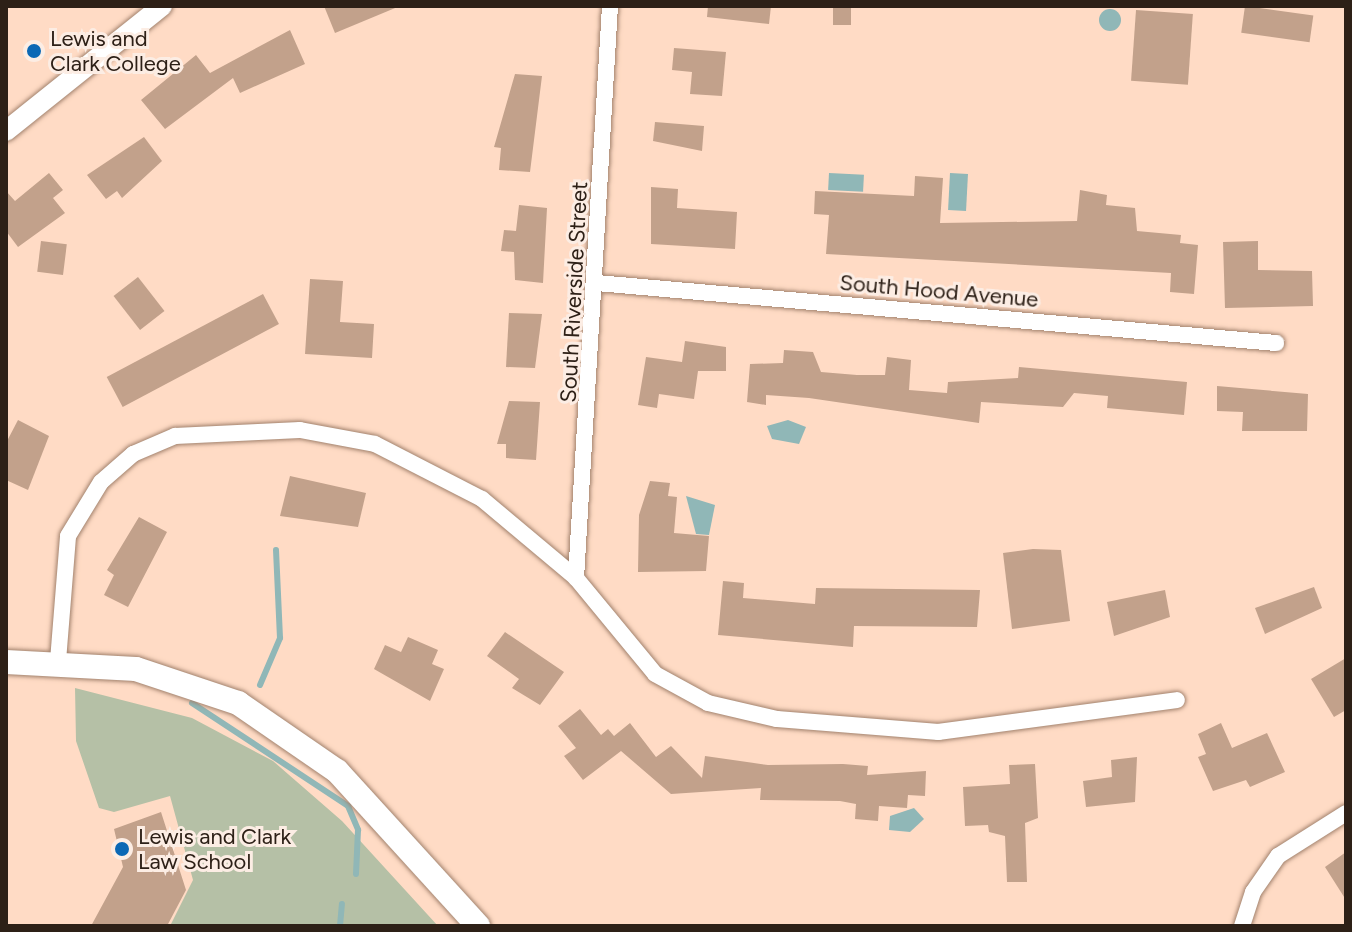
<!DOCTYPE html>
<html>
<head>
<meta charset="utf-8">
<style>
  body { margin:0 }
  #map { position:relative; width:1352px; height:932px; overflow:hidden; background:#ffdbc5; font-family:Figtree,sans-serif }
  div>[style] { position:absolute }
  .green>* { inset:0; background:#b5c0a6 }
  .water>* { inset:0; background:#90b7b7; transform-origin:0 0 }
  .round { border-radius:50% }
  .stream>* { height:6px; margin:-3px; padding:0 3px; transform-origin:3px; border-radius:3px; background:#90b7b7 }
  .building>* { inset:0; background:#c2a18b; transform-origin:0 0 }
  .roads { filter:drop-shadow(0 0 2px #a2826d) drop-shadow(0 0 2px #a2826d) }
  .minor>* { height:16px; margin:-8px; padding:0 8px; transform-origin:8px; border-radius:8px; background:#fff }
  .tertiary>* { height:20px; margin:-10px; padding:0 10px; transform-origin:10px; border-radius:10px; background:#fff }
  .secondary>* { height:24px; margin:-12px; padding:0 12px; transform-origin:12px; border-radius:12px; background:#fff }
  .dots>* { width:22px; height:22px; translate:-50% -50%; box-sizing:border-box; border:4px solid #fcede4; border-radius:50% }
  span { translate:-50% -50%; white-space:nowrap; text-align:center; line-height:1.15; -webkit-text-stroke:6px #fcede4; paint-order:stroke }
  .poi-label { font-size:22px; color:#2d2017 }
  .left { translate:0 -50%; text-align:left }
  .street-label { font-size:22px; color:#2d2017 }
  .frame { position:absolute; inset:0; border:8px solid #2d2017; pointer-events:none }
</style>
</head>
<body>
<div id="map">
  <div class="green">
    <div style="clip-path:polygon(75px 688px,192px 718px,273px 761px,342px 821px,438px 926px,170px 926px,193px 880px,170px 796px,114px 812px,99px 808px,76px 741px)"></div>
  </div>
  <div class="water">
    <div class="round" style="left:1099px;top:9px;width:22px;height:22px"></div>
    <div style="left:829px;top:173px;width:35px;height:17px;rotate:3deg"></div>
    <div style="left:950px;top:173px;width:18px;height:37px;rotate:3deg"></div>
    <div style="clip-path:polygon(788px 420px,806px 427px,799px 444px,772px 439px,767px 426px)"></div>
    <div style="clip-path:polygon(686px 496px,715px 505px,709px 535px,696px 534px)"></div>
    <div style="clip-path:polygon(914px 808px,924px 819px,910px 832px,889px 830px,890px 816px)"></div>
  </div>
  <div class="stream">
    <div style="left:260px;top:685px;width:51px;rotate:-66.9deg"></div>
    <div style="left:280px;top:638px;width:88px;rotate:-92.6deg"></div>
    <div style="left:192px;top:703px;width:187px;rotate:33.4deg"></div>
    <div style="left:348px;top:806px;width:26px;rotate:67deg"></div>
    <div style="left:358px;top:830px;width:44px;rotate:92.6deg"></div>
    <div style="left:340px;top:926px;width:22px;rotate:-85deg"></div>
  </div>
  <div class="building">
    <div style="clip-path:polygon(324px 6px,400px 6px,335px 33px)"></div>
    <div style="clip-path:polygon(708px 6px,771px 6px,769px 24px,707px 17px)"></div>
    <div style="left:833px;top:6px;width:18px;height:19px"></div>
    <div style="left:1245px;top:6px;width:69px;height:27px;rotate:8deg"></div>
    <div style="left:1136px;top:10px;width:57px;height:71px;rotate:4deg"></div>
    <div style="clip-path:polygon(290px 30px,305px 64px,240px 93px,233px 78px,165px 129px,141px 100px,196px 55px,210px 73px)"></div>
    <div style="clip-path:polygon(674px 48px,726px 52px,722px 96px,690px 94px,692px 72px,672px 70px)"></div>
    <div style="clip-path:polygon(515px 74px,542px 76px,530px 172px,499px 170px,501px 148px,494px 147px)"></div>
    <div style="clip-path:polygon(655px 122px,704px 126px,702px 151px,653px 141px)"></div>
    <div style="clip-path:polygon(144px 137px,162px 161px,122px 198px,117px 191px,106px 199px,87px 175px)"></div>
    <div style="clip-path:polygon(49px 173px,63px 190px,53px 198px,65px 213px,18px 247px,6px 231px,6px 191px,15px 201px)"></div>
    <div style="clip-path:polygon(915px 176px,943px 178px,940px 223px,1077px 221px,1080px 190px,1107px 195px,1106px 205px,1135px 208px,1137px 231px,1181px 235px,1180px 243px,1198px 245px,1194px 294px,1170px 292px,1171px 273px,826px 254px,829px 215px,814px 214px,815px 191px,914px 196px)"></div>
    <div style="clip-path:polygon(651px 187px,678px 189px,677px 208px,737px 212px,735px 249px,651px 244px)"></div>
    <div style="clip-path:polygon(519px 205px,547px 208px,543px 283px,515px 280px,514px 252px,501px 251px,504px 230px,516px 231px)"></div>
    <div style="left:41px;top:241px;width:26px;height:31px;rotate:7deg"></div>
    <div style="clip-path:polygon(1258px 241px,1258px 270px,1312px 271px,1313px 306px,1225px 308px,1223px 242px)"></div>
    <div style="left:138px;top:277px;width:43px;height:31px;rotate:52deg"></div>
    <div style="clip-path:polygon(310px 279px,343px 281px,340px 322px,374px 324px,372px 358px,305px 354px)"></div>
    <div style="left:263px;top:294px;width:34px;height:177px;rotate:62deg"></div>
    <div style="clip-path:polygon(509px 313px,542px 314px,535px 368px,506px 367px)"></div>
    <div style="clip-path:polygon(685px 341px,726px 347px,726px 371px,698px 371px,694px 399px,659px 394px,657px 408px,638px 405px,646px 357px,682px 362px)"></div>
    <div style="clip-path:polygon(784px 350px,813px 352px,821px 372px,857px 375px,885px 375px,887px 357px,911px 360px,909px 390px,947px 393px,948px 382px,1018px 378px,1019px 367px,1187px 382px,1184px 415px,1107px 408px,1108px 396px,1074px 393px,1063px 407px,981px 402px,979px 423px,809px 398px,766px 395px,766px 405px,747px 402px,750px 364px,783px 363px)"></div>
    <div style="clip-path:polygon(1217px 386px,1308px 394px,1307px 431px,1242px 431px,1243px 412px,1217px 411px)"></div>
    <div style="clip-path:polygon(509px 401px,540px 402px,536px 460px,506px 458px,506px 444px,497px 444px)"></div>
    <div style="clip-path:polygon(18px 420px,49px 436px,28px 490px,6px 480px,6px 443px)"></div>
    <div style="clip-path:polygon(290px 476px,366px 493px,358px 527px,280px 516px)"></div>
    <div style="clip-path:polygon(650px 481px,670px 483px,668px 496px,677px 497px,674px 533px,709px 536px,706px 571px,638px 572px,639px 515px)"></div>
    <div style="clip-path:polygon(139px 517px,167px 532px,128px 607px,104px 595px,114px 575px,107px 570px)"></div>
    <div style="clip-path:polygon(1033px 549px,1061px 550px,1070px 621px,1012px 629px,1003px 553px)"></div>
    <div style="clip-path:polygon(723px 581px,744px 583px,743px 598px,815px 604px,816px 588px,980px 590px,977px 627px,854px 626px,853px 647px,718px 635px)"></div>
    <div style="clip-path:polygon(1314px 587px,1322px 608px,1265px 634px,1255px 608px)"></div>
    <div style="clip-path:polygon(1165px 590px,1170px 617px,1114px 636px,1107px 602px)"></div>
    <div style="clip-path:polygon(505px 632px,564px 672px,540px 705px,512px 688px,519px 679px,487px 656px)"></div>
    <div style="clip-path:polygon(408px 637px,438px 650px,432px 664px,444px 669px,430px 701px,374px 669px,385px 645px,401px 652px)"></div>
    <div style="clip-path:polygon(1346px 658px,1346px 710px,1334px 717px,1311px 679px)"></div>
    <div style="clip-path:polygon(580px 709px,601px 735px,608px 729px,614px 736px,630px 723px,656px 757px,671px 746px,702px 778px,705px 756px,768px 765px,843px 764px,868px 766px,867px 775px,926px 771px,925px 796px,908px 795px,907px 808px,879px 806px,878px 821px,855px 819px,856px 804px,840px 801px,760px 800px,761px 788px,671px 794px,621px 751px,583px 780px,564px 756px,576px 748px,558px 726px)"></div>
    <div style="clip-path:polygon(1221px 723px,1232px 748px,1267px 733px,1285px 772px,1250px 787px,1246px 780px,1213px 791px,1198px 757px,1206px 754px,1198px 734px)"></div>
    <div style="clip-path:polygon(1137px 757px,1135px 802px,1086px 807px,1083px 781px,1112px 777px,1111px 760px)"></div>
    <div style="clip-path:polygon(1035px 764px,1038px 818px,1025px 823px,1027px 882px,1007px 882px,1005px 836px,989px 832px,988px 825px,965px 826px,963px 787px,1010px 784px,1009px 765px)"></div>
    <div style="clip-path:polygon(161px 812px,186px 890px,167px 926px,91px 926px,123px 867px,114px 829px)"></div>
    <div style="clip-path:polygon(1346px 852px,1346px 900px,1325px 867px)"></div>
  </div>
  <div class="roads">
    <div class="minor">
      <div style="left:597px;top:283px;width:682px;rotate:5.05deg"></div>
      <div style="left:576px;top:578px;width:573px;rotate:-86.6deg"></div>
      <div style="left:58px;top:661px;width:125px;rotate:-85.4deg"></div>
      <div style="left:68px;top:536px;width:63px;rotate:-58.6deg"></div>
      <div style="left:101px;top:482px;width:43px;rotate:-41.2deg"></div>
      <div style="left:133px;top:454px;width:46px;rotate:-23.2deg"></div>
      <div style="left:175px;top:436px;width:125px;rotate:-2.7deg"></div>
      <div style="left:300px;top:430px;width:76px;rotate:10.6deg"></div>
      <div style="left:375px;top:444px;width:120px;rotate:27.2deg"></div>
      <div style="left:482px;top:499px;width:123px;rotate:40deg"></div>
      <div style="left:576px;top:578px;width:124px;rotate:50.5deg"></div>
      <div style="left:655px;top:674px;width:60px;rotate:28.7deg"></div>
      <div style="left:708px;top:703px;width:71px;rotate:13.1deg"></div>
      <div style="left:777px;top:719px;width:162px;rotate:4.6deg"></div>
      <div style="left:938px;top:732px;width:241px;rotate:-7.6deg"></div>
      <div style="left:1242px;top:926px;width:36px;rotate:-72deg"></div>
      <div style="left:1253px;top:892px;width:44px;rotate:-55.2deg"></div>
      <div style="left:1278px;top:856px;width:80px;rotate:-32.3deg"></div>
    </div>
    <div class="tertiary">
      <div style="left:6px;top:131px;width:200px;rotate:-38.7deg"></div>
    </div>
    <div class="secondary">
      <div style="left:6px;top:662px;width:130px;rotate:3.1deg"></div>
      <div style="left:136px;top:669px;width:108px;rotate:18.4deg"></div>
      <div style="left:238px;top:703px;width:120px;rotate:34.5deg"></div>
      <div style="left:337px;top:771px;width:210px;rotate:47.7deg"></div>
    </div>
  </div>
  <div class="dots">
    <div style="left:34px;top:51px;background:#0b68b5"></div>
    <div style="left:122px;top:849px;background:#0b68b5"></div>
  </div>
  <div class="poi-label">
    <span class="left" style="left:50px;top:51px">Lewis and<br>Clark College</span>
    <span class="left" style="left:138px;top:849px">Lewis and Clark<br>Law School</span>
  </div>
  <div class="street-label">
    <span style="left:939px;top:291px;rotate:5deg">South Hood Avenue</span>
    <span style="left:574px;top:292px;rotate:-87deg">South Riverside Street</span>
  </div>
  <div class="frame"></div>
</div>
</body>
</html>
